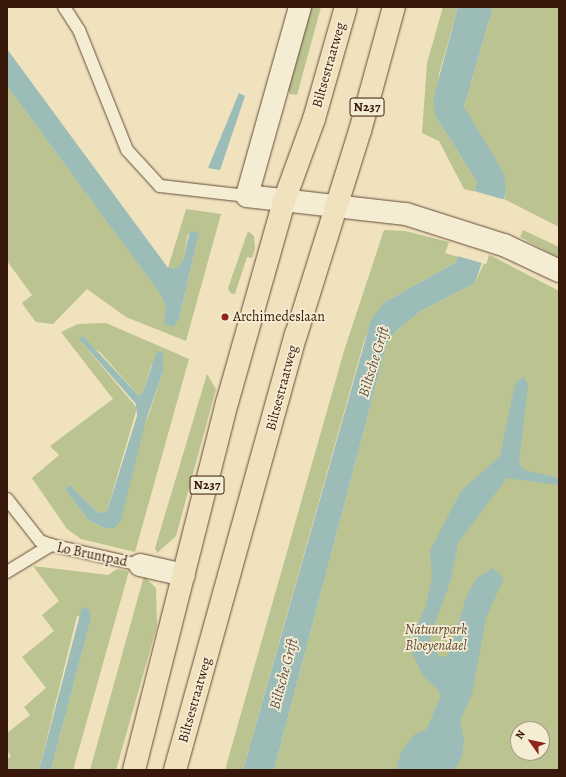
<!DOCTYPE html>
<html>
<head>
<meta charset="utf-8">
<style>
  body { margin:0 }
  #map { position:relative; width:566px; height:777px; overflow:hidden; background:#efe2bd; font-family:Alegreya,serif }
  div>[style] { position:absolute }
  .green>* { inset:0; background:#bbc390 }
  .water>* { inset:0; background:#9cbcb8 }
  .pier>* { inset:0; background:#efe2bd; transform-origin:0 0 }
  .roads { filter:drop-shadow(0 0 1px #664a37) drop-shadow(0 0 1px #664a37) }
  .service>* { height:12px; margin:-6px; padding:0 6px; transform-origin:6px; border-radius:6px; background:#f5ecd4 }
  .minor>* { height:22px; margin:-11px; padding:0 11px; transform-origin:11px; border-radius:11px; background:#f5ecd4 }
  .primary>* { height:22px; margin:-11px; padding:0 11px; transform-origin:11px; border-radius:11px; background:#efe2bd }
  .dots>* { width:11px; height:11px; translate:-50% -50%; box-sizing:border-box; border:2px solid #f5ecd4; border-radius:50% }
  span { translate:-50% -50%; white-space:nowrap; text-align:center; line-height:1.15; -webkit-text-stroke:3.5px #f5ecd4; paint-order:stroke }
  .shield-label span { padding:1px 3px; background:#f5ecd4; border:1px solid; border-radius:3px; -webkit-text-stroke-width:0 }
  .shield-label { font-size:13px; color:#38180a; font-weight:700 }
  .street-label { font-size:14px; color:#38180a }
  .poi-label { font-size:14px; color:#38180a }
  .left { translate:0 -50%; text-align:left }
  .park-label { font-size:14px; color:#5f4b32; font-style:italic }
  .water-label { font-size:15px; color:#5b5147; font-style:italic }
  .frame { position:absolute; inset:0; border:8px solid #38180a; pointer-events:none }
  .north { position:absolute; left:510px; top:721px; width:40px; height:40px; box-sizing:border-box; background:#f5ecd4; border:1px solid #a99783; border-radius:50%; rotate:303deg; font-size:11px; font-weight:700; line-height:16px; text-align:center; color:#38180a }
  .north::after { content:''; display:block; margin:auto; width:14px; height:18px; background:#8f2418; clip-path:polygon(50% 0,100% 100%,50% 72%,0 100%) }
</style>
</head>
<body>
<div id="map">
  <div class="green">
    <div style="clip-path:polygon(310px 7px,321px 7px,297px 95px,290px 94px,288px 89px)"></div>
    <div style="clip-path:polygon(443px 7px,458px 7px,439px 74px,436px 117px,477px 182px,476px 192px,464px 189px,439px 141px,422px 133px,427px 63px)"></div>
    <div style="clip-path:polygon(493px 7px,559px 7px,559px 227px,504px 199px,506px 192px,464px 107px)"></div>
    <div style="clip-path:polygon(7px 86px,179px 319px,199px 233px,188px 234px,183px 260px,177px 268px,168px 268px,186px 209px,221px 214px,186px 341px,126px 317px,87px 289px,53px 324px,36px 322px,29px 313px,22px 303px,32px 295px,7px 261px)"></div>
    <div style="clip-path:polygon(384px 230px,405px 231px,449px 242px,445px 253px,458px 257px,456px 262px,385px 302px,365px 338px,243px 770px,225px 770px,344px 351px)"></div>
    <div style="clip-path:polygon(523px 230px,559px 247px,559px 258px,520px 237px)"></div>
    <div style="clip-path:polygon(248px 231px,254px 236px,255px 249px,252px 258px,247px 257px,235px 294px,230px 293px,228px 288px)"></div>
    <div style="clip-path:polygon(evenodd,488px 254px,559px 291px,559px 770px,274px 770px,387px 343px,397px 330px,421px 311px,475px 283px,488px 254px,518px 729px,542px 729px,542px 753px,518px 753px,518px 729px)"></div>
    <div style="clip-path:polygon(evenodd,106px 323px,189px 359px,135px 552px,81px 539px,67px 529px,32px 478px,59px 455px,50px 446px,113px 399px,61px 332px,78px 324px,106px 323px,79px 339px,100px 352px,138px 395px,142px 394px,151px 366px,163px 353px,163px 372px,150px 411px,104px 528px,88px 520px,65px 489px,70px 485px,98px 513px,107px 511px,137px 408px,79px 339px)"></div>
    <div style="clip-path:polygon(207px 374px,216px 389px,176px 536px,157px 553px,155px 548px)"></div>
    <div style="clip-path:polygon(33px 566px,108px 575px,117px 569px,129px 571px,73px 770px,51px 770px,91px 619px,77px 616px,39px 770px,7px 770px,7px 759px,11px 756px,7px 751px,7px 733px,30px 715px,24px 707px,46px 688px,22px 657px,54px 631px,42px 615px,59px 601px)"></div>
    <div style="clip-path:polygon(144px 576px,156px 588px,157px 626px,116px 770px,90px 770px)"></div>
  </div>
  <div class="water">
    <div style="clip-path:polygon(458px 7px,493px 7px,464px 107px,504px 173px,506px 192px,475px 283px,421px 311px,397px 330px,387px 343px,274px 770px,243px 770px,371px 320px,385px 302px,456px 262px,461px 245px,477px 182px,436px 117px,433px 100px)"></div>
    <div style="clip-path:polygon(7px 49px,168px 268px,177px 268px,183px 260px,190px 231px,199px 233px,179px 319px,173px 327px,164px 324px,166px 306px,161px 295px,7px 86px)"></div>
    <div style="clip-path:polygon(239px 93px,245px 96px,220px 170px,208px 168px)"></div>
    <div style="clip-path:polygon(83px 336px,138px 395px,142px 394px,157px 351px,163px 353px,163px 372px,146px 420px,121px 521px,114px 528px,104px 528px,88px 520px,65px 489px,70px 485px,98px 513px,107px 511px,137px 416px,136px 404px,79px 339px)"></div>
    <div style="clip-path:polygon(524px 376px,528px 385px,519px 464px,525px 470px,559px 478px,559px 485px,507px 478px,458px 543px,451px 579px,430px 638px,431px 646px,440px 657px,448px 656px,467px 595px,477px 578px,493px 568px,504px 578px,486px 618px,472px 694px,460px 720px,464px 741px,462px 756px,455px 770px,396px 770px,401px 752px,415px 734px,426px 730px,440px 698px,439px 691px,423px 676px,411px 650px,411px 639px,426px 606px,432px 577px,430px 551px,461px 491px,500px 456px,515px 384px)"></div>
    <div style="clip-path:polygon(82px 607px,89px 609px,91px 619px,51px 770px,39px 770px)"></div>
  </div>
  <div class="pier">
    <div style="left:474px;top:191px;width:32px;height:67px;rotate:16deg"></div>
  </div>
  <div class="roads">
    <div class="service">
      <div style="left:64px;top:7px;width:27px;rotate:57deg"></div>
      <div style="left:79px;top:30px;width:129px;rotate:68.2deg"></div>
      <div style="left:127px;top:150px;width:49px;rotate:47.5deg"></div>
      <div style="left:160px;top:186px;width:88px;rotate:6.6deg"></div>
      <div style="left:7px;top:499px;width:53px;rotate:51.8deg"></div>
      <div style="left:40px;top:541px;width:12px;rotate:20deg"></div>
      <div style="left:7px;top:572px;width:52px;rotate:-31.5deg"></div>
      <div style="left:51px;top:545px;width:91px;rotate:12.7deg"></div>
    </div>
    <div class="minor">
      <div style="left:300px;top:7px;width:196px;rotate:105.7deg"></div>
      <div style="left:247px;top:196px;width:160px;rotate:6.5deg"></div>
      <div style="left:406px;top:214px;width:103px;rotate:17.6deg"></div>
      <div style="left:504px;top:245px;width:61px;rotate:25.3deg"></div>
      <div style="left:140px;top:565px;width:45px;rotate:12.8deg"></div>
    </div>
    <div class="primary">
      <div style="left:134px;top:770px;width:379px;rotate:-75.8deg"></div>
      <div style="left:227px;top:403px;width:210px;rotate:-74.2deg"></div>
      <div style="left:284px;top:201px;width:87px;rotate:-69.9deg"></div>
      <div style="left:314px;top:119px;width:116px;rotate:-74.1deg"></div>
      <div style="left:175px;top:770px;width:452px;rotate:-74.5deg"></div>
      <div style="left:296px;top:335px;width:214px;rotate:-72.6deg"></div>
      <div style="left:360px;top:131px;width:129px;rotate:-74.7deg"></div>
    </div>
  </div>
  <div class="dots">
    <div style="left:225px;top:317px;background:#8f2418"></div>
  </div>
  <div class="shield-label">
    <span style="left:367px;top:107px">N237</span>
    <span style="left:207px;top:485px">N237</span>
  </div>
  <div class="street-label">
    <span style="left:329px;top:65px;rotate:-74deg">Biltsestraatweg</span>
    <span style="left:282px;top:388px;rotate:-75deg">Biltsestraatweg</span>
    <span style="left:92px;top:555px;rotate:12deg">Lo Bruntpad</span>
    <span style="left:195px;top:700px;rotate:-74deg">Biltsestraatweg</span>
  </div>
  <div class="poi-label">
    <span class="left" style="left:233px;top:317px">Archimedeslaan</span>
  </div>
  <div class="park-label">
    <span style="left:436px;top:638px">Natuurpark<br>Bloeyendael</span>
  </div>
  <div class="water-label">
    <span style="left:374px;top:362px;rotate:-73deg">Biltsche Grift</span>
    <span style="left:284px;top:674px;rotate:-75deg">Biltsche Grift</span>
  </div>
  <div class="frame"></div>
  <div class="north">N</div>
</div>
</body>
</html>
